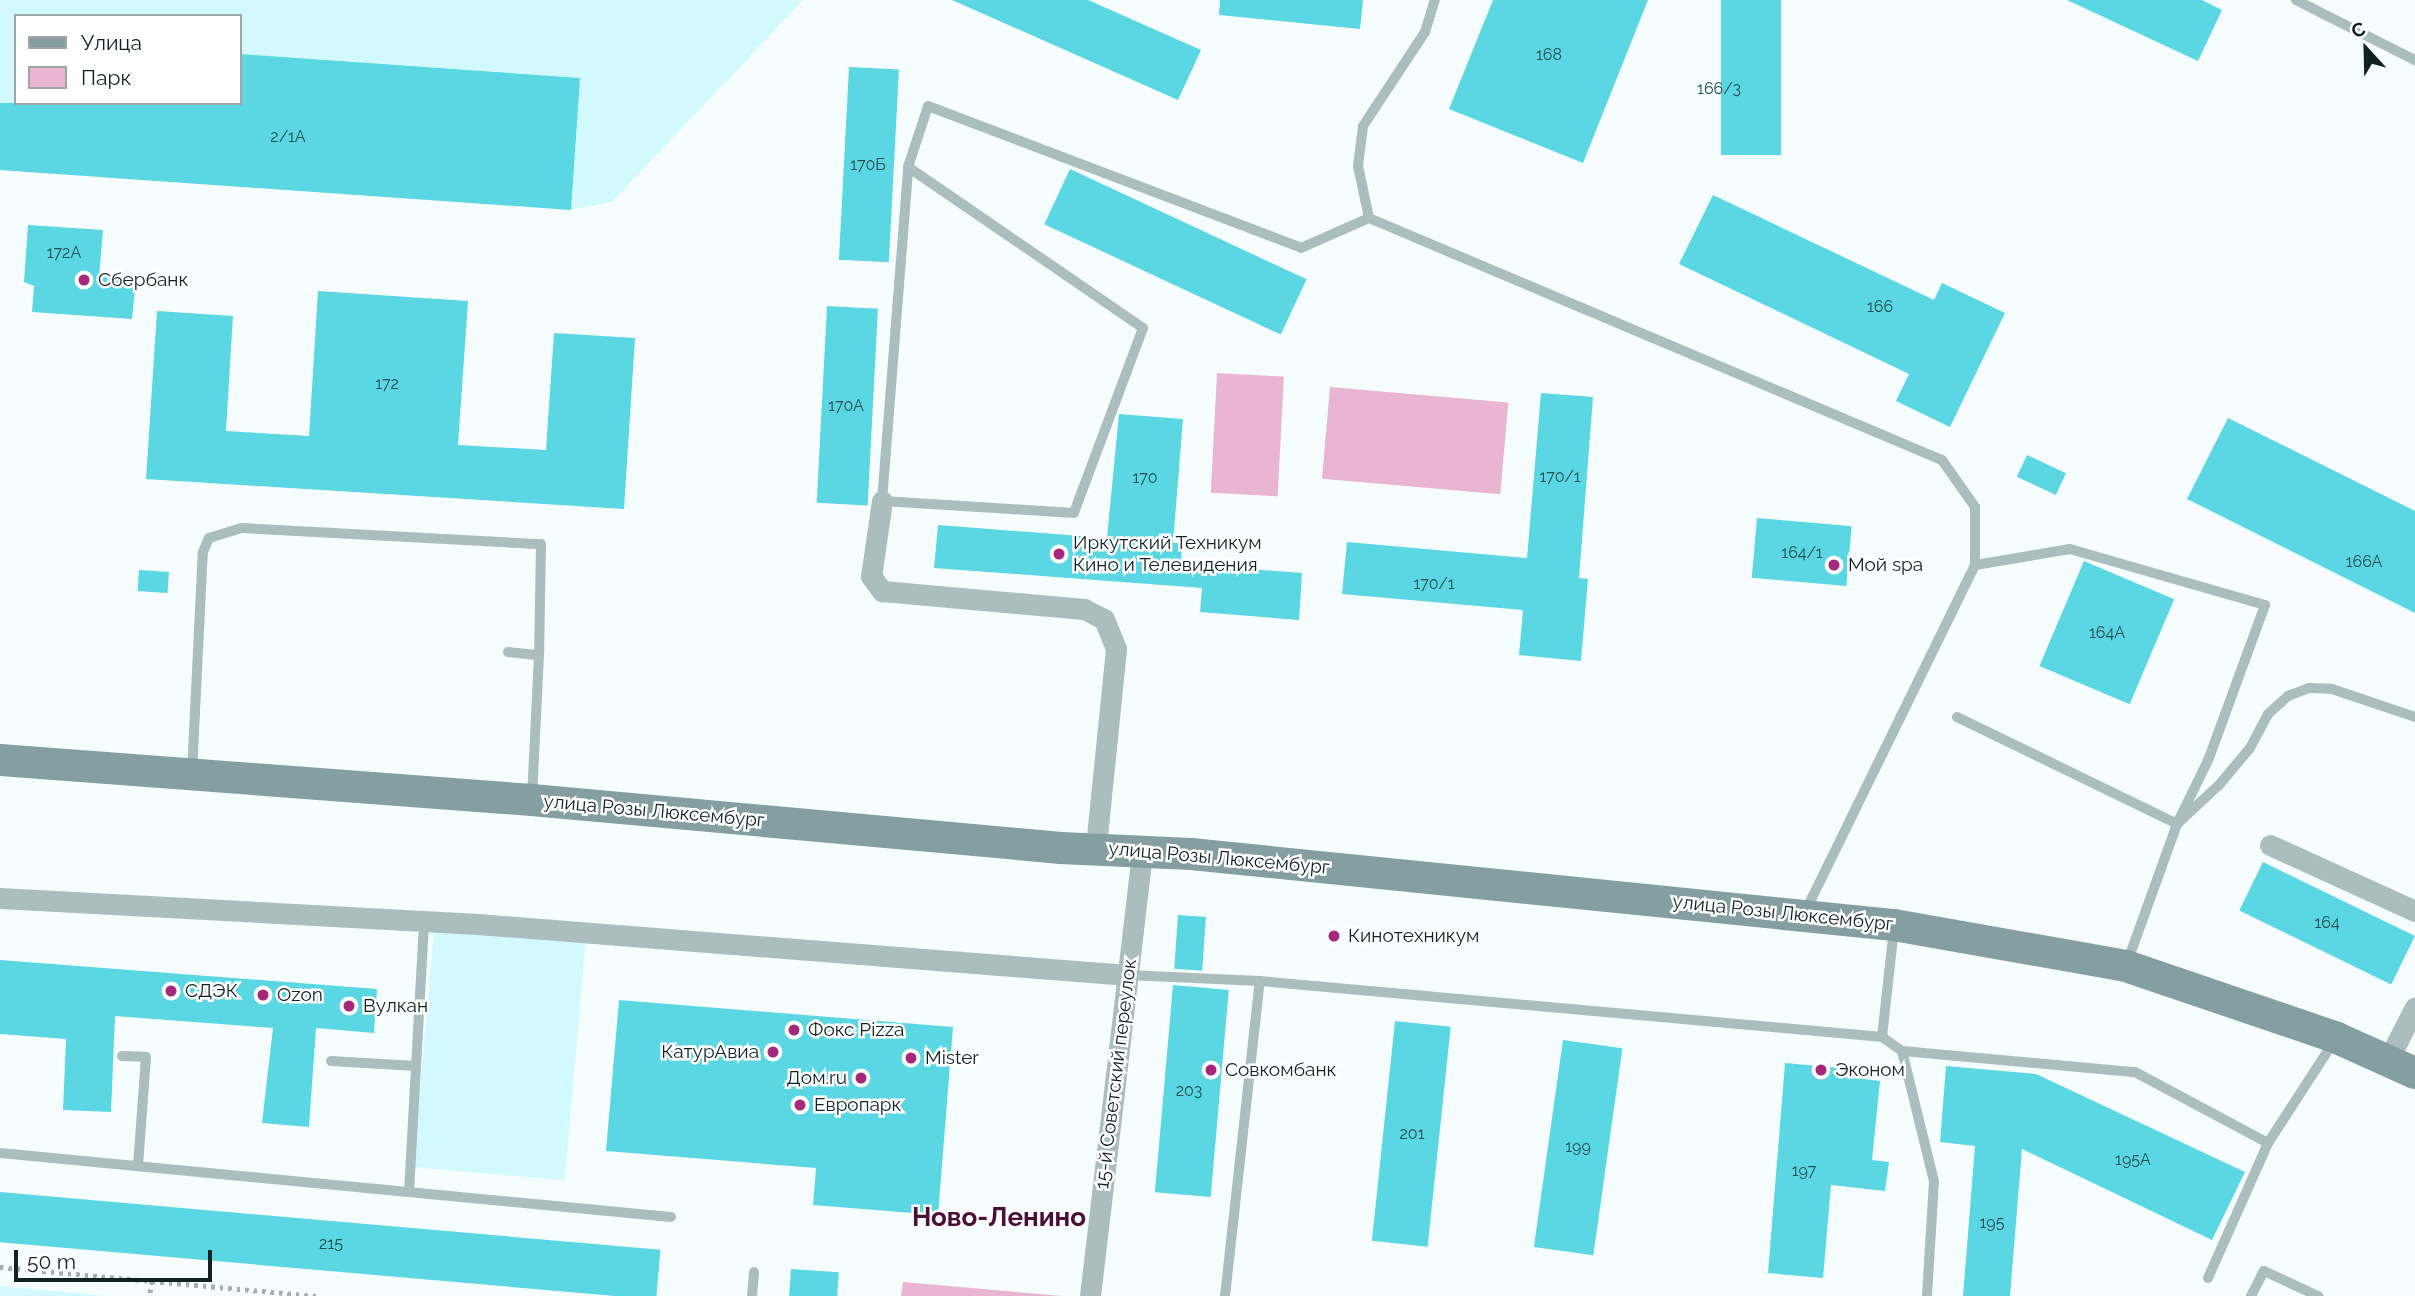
<!DOCTYPE html>
<html>
<head>
<meta charset="utf-8">
<style>
  body { margin:0 }
  #map { position:relative; width:2415px; height:1296px; overflow:hidden; background:#f5fdfe; font-family:Raleway,sans-serif }
  div>[style] { position:absolute }
  .built>* { inset:0; background:#d2fafe; transform-origin:0 0 }
  .green>* { inset:0; background:#eab5d2; transform-origin:0 0 }
  .building>* { inset:0; background:#5bd7e3; transform-origin:0 0 }
  .path>* { height:4.5px; margin-top:-2.25px; transform-origin:0; background:repeating-linear-gradient(90deg,#a5afb0 0 3.5px,transparent 0 8.5px) }
  .service>* { height:10px; margin:-5px; padding:0 5px; transform-origin:5px; border-radius:5px; background:#acbdbf }
  .minor>* { height:21px; margin:-10.5px; padding:0 10.5px; transform-origin:10.5px; border-radius:10.5px; background:#acbdbf }
  .secondary>* { height:32px; margin:-16px; padding:0 16px; transform-origin:16px; border-radius:16px; background:#859ea1 }
  .dots>* { width:19px; height:19px; translate:-50% -50%; box-sizing:border-box; border:4px solid #fff; border-radius:50% }
  span { translate:-50% -50%; white-space:nowrap; text-align:center; line-height:1.15; -webkit-text-stroke:5px #fff; paint-order:stroke }
  .number-label { font-size:16px; color:#244e52 }
  .number-label span { -webkit-text-stroke-width:0 }
  .poi-label { font-size:19px; color:#122122 }
  .left { translate:0 -50%; text-align:left }
  .right { translate:-100% -50%; text-align:right }
  .street-label { font-size:19px; color:#122122 }
  .district-label { font-size:26px; color:#4a0f36; font-weight:700 }
  .legend { position:absolute; left:14px; top:14px; width:228px; height:91px; box-sizing:border-box; background:#fff; border:2px solid #a0a6a7; margin:0; padding:9px 12px; list-style:none; font-size:21px; color:#122122 }
  .legend li { display:flex; align-items:center; gap:14px; height:35px }
  .legend b { width:35px; border:2px solid #a0a6a7 }
  .north { position:absolute; left:2331px; top:14px; width:70px; height:70px; -webkit-text-stroke:5px #fff; paint-order:stroke; rotate:338deg; font-size:19px; font-weight:700; line-height:28px; text-align:center; color:#122122 }
  .north::after { content:''; display:block; margin:auto; width:24px; height:32px; background:#122122; clip-path:polygon(50% 0,100% 100%,50% 72%,0 100%) }
  .scale { position:absolute; left:14px; top:1250px; width:198px; height:32px; box-sizing:border-box; border:4px solid #122122; border-top:0; padding-left:9px; font-size:21px; line-height:24px; white-space:nowrap; color:#122122; -webkit-text-stroke:5px #fff; paint-order:stroke }
</style>
</head>
<body>
<div id="map">
  <div class="built">
    <div style="clip-path:polygon(evenodd,0 0,803px 0,612px 202px,571px 210px,0 169px,0 0,16px 16px,240px 16px,240px 103px,16px 103px,16px 16px)"></div>
    <div style="left:434px;top:930px;width:152px;height:238px;rotate:5deg"></div>
    <div style="clip-path:polygon(0 1286px,108px 1296px,0 1296px)"></div>
  </div>
  <div class="green">
    <div style="left:1217px;top:373px;width:67px;height:120px;rotate:3deg"></div>
    <div style="left:1330px;top:387px;width:179px;height:92px;rotate:5deg"></div>
    <div style="clip-path:polygon(903px 1282px,1063px 1296px,901px 1296px)"></div>
  </div>
  <div class="building">
    <div style="clip-path:polygon(952px 0,1088px 0,1201px 50px,1178px 100px)"></div>
    <div style="clip-path:polygon(1220px 0,1363px 0,1360px 29px,1219px 15px)"></div>
    <div style="clip-path:polygon(1493px 0,1648px 0,1583px 163px,1449px 109px)"></div>
    <div style="left:1721px;top:0;width:60px;height:155px"></div>
    <div style="clip-path:polygon(2067px 0,2202px 0,2222px 10px,2198px 61px)"></div>
    <div style="clip-path:polygon(240px 54px,580px 78px,571px 210px,0 170px,0 103px,240px 103px)"></div>
    <div style="left:849px;top:67px;width:50px;height:193px;rotate:3deg"></div>
    <div style="left:1070px;top:169px;width:261px;height:61px;rotate:25deg"></div>
    <div style="clip-path:polygon(1713px 195px,1934px 300px,1942px 283px,2005px 313px,1950px 427px,1896px 401px,1909px 374px,1679px 264px)"></div>
    <div style="clip-path:polygon(28px 225px,103px 230px,99px 277px,136px 279px,132px 319px,32px 312px,34px 286px,24px 282px)"></div>
    <div style="clip-path:polygon(318px 291px,468px 301px,458px 445px,546px 450px,554px 333px,635px 338px,624px 509px,146px 479px,157px 311px,233px 316px,226px 431px,309px 436px)"></div>
    <div style="left:827px;top:306px;width:51px;height:197px;rotate:3deg"></div>
    <div style="clip-path:polygon(1541px 393px,1593px 397px,1579px 578px,1588px 579px,1581px 661px,1519px 655px,1523px 610px,1342px 594px,1347px 542px,1527px 558px)"></div>
    <div style="clip-path:polygon(1119px 414px,1183px 419px,1173px 543px,1182px 543px,1181px 564px,1302px 573px,1299px 620px,1200px 612px,1202px 588px,934px 568px,938px 525px,1107px 538px)"></div>
    <div style="clip-path:polygon(2228px 418px,2415px 511px,2415px 613px,2187px 499px)"></div>
    <div style="left:2027px;top:455px;width:43px;height:24px;rotate:25deg"></div>
    <div style="left:1757px;top:518px;width:95px;height:60px;rotate:5deg"></div>
    <div style="left:2084px;top:561px;width:98px;height:114px;rotate:23deg"></div>
    <div style="left:139px;top:570px;width:30px;height:21px;rotate:4deg"></div>
    <div style="left:2263px;top:862px;width:169px;height:54px;rotate:26deg"></div>
    <div style="left:1178px;top:915px;width:28px;height:54px;rotate:4deg"></div>
    <div style="clip-path:polygon(0 960px,377px 989px,374px 1033px,316px 1028px,309px 1127px,262px 1123px,273px 1028px,115px 1016px,111px 1112px,63px 1110px,66px 1039px,0 1034px)"></div>
    <div style="left:1173px;top:985px;width:56px;height:208px;rotate:5deg"></div>
    <div style="clip-path:polygon(619px 1000px,953px 1027px,938px 1215px,813px 1205px,816px 1168px,606px 1151px)"></div>
    <div style="left:1395px;top:1021px;width:56px;height:221px;rotate:6deg"></div>
    <div style="left:1563px;top:1040px;width:60px;height:209px;rotate:8deg"></div>
    <div style="clip-path:polygon(1785px 1063px,1840px 1068px,1840px 1076px,1880px 1081px,1872px 1160px,1889px 1162px,1885px 1191px,1831px 1185px,1823px 1278px,1768px 1273px)"></div>
    <div style="clip-path:polygon(1946px 1066px,2036px 1074px,2245px 1172px,2212px 1240px,2022px 1149px,2010px 1296px,1963px 1296px,1975px 1146px,1940px 1142px)"></div>
    <div style="left:0;top:1192px;width:663px;height:50px;rotate:5deg"></div>
    <div style="left:791px;top:1269px;width:48px;height:27px;rotate:4deg"></div>
  </div>
  <div class="path">
    <div style="left:0;top:1267px;width:153px;rotate:5.3deg"></div>
    <div style="left:152px;top:1281px;width:15px;rotate:98deg"></div>
    <div style="left:152px;top:1281px;width:167px;rotate:5.2deg"></div>
  </div>
  <div class="service">
    <div style="left:2296px;top:0;width:133px;rotate:26.8deg"></div>
    <div style="left:908px;top:167px;width:285px;rotate:34.4deg"></div>
    <div style="left:1143px;top:328px;width:197px;rotate:110.5deg"></div>
    <div style="left:1074px;top:513px;width:192px;rotate:-176.4deg"></div>
    <div style="left:882px;top:501px;width:335px;rotate:-85.5deg"></div>
    <div style="left:908px;top:167px;width:64px;rotate:-71.8deg"></div>
    <div style="left:928px;top:106px;width:399px;rotate:20.8deg"></div>
    <div style="left:1301px;top:248px;width:74px;rotate:-23.8deg"></div>
    <div style="left:1369px;top:218px;width:622px;rotate:22.9deg"></div>
    <div style="left:1942px;top:460px;width:57px;rotate:54.9deg"></div>
    <div style="left:1975px;top:507px;width:58px;rotate:90deg"></div>
    <div style="left:1975px;top:565px;width:386px;rotate:116.1deg"></div>
    <div style="left:1369px;top:218px;width:53px;rotate:-101.9deg"></div>
    <div style="left:1358px;top:166px;width:40px;rotate:-82.9deg"></div>
    <div style="left:1363px;top:126px;width:113px;rotate:-56.6deg"></div>
    <div style="left:1425px;top:32px;width:34px;rotate:-73deg"></div>
    <div style="left:508px;top:652px;width:31px;rotate:6deg"></div>
    <div style="left:539px;top:655px;width:142px;rotate:92.8deg"></div>
    <div style="left:1957px;top:717px;width:245px;rotate:25.9deg"></div>
    <div style="left:2177px;top:824px;width:73px;rotate:-64.1deg"></div>
    <div style="left:2209px;top:758px;width:163px;rotate:-69.9deg"></div>
    <div style="left:2265px;top:605px;width:203px;rotate:-164deg"></div>
    <div style="left:2070px;top:549px;width:96px;rotate:170.4deg"></div>
    <div style="left:192px;top:773px;width:221px;rotate:-87.2deg"></div>
    <div style="left:203px;top:552px;width:15px;rotate:-67deg"></div>
    <div style="left:209px;top:538px;width:34px;rotate:-17deg"></div>
    <div style="left:242px;top:528px;width:299px;rotate:3.1deg"></div>
    <div style="left:541px;top:544px;width:111px;rotate:91deg"></div>
    <div style="left:2127px;top:963px;width:148px;rotate:-70.2deg"></div>
    <div style="left:2177px;top:824px;width:57px;rotate:-42.9deg"></div>
    <div style="left:2219px;top:785px;width:48px;rotate:-50deg"></div>
    <div style="left:2250px;top:748px;width:38px;rotate:-62deg"></div>
    <div style="left:2268px;top:714px;width:27px;rotate:-42deg"></div>
    <div style="left:2288px;top:696px;width:22px;rotate:-21deg"></div>
    <div style="left:2309px;top:688px;width:23px;rotate:2deg"></div>
    <div style="left:2332px;top:689px;width:88px;rotate:18.6deg"></div>
    <div style="left:1128px;top:975px;width:132px;rotate:2.6deg"></div>
    <div style="left:1260px;top:981px;width:625px;rotate:5.14deg"></div>
    <div style="left:1882px;top:1037px;width:109px;rotate:-83.7deg"></div>
    <div style="left:1882px;top:1037px;width:24px;rotate:35deg"></div>
    <div style="left:1902px;top:1051px;width:134px;rotate:76.2deg"></div>
    <div style="left:1934px;top:1181px;width:115px;rotate:93.5deg"></div>
    <div style="left:1902px;top:1051px;width:234px;rotate:5.2deg"></div>
    <div style="left:2135px;top:1072px;width:151px;rotate:28.1deg"></div>
    <div style="left:122px;top:1056px;width:24px;rotate:2deg"></div>
    <div style="left:146px;top:1057px;width:108px;rotate:94.2deg"></div>
    <div style="left:331px;top:1061px;width:85px;rotate:3.4deg"></div>
    <div style="left:0;top:1153px;width:674px;rotate:5.45deg"></div>
    <div style="left:409px;top:1192px;width:271px;rotate:-86.8deg"></div>
    <div style="left:2208px;top:1278px;width:148px;rotate:-66deg"></div>
    <div style="left:2268px;top:1143px;width:123px;rotate:-57deg"></div>
    <div style="left:752px;top:1296px;width:24px;rotate:-85deg"></div>
    <div style="left:1225px;top:1296px;width:317px;rotate:-83.7deg"></div>
    <div style="left:2251px;top:1296px;width:28px;rotate:-63deg"></div>
    <div style="left:2264px;top:1271px;width:60px;rotate:24.8deg"></div>
  </div>
  <div class="minor">
    <div style="left:882px;top:501px;width:76px;rotate:98.3deg"></div>
    <div style="left:871px;top:576px;width:19px;rotate:54deg"></div>
    <div style="left:882px;top:591px;width:203px;rotate:5.1deg"></div>
    <div style="left:1084px;top:609px;width:22px;rotate:27deg"></div>
    <div style="left:1104px;top:619px;width:32px;rotate:68deg"></div>
    <div style="left:1116px;top:649px;width:199px;rotate:95.8deg"></div>
    <div style="left:2270px;top:845px;width:159px;rotate:24.5deg"></div>
    <div style="left:0;top:898px;width:479px;rotate:3.1deg"></div>
    <div style="left:478px;top:924px;width:652px;rotate:4.49deg"></div>
    <div style="left:2388px;top:1060px;width:59px;rotate:-63deg"></div>
    <div style="left:1090px;top:1296px;width:448px;rotate:-83.3deg"></div>
  </div>
  <div class="secondary">
    <div style="left:0;top:760px;width:534px;rotate:4.3deg"></div>
    <div style="left:532px;top:800px;width:531px;rotate:5.18deg"></div>
    <div style="left:1061px;top:848px;width:130px;rotate:2.6deg"></div>
    <div style="left:1191px;top:854px;width:707px;rotate:5.77deg"></div>
    <div style="left:1894px;top:925px;width:236px;rotate:10deg"></div>
    <div style="left:2126px;top:966px;width:223px;rotate:18.8deg"></div>
    <div style="left:2337px;top:1038px;width:85px;rotate:24.2deg"></div>
  </div>
  <div class="dots">
    <div style="left:84px;top:280px;background:#a5287a"></div>
    <div style="left:1059px;top:554px;background:#a5287a"></div>
    <div style="left:1834px;top:565px;background:#a5287a"></div>
    <div style="left:1334px;top:936px;background:#a5287a"></div>
    <div style="left:171px;top:991px;background:#a5287a"></div>
    <div style="left:263px;top:995px;background:#a5287a"></div>
    <div style="left:349px;top:1006px;background:#a5287a"></div>
    <div style="left:794px;top:1030px;background:#a5287a"></div>
    <div style="left:773px;top:1052px;background:#a5287a"></div>
    <div style="left:911px;top:1058px;background:#a5287a"></div>
    <div style="left:1211px;top:1070px;background:#a5287a"></div>
    <div style="left:1821px;top:1070px;background:#a5287a"></div>
    <div style="left:861px;top:1078px;background:#a5287a"></div>
    <div style="left:800px;top:1105px;background:#a5287a"></div>
  </div>
  <div class="number-label">
    <span style="left:1549px;top:55px">168</span>
    <span style="left:1719px;top:89px">166/3</span>
    <span style="left:288px;top:137px">2/1А</span>
    <span style="left:868px;top:165px">170Б</span>
    <span style="left:64px;top:253px">172А</span>
    <span style="left:1880px;top:307px">166</span>
    <span style="left:387px;top:384px">172</span>
    <span style="left:846px;top:406px">170А</span>
    <span style="left:1560px;top:477px">170/1</span>
    <span style="left:1145px;top:478px">170</span>
    <span style="left:1802px;top:553px">164/1</span>
    <span style="left:2364px;top:562px">166А</span>
    <span style="left:1434px;top:584px">170/1</span>
    <span style="left:2107px;top:633px">164А</span>
    <span style="left:2327px;top:923px">164</span>
    <span style="left:1189px;top:1091px">203</span>
    <span style="left:1412px;top:1134px">201</span>
    <span style="left:1578px;top:1147px">199</span>
    <span style="left:2133px;top:1160px">195А</span>
    <span style="left:1804px;top:1171px">197</span>
    <span style="left:1992px;top:1223px">195</span>
    <span style="left:331px;top:1244px">215</span>
  </div>
  <div class="poi-label">
    <span class="left" style="left:98px;top:280px">Сбербанк</span>
    <span class="left" style="left:1073px;top:554px">Иркутский Техникум<br>Кино и Телевидения</span>
    <span class="left" style="left:1848px;top:565px">Мой spa</span>
    <span class="left" style="left:1348px;top:936px">Кинотехникум</span>
    <span class="left" style="left:185px;top:991px">СДЭК</span>
    <span class="left" style="left:277px;top:995px">Ozon</span>
    <span class="left" style="left:363px;top:1006px">Вулкан</span>
    <span class="left" style="left:808px;top:1030px">Фокс Pizza</span>
    <span class="right" style="left:759px;top:1052px">КатурАвиа</span>
    <span class="left" style="left:925px;top:1058px">Mister</span>
    <span class="left" style="left:1225px;top:1070px">Совкомбанк</span>
    <span class="left" style="left:1835px;top:1070px">Эконом</span>
    <span class="right" style="left:847px;top:1078px">Дом.ru</span>
    <span class="left" style="left:814px;top:1105px">Европарк</span>
  </div>
  <div class="street-label">
    <span style="left:654px;top:811px;rotate:5deg">улица Розы Люксембург</span>
    <span style="left:1219px;top:858px;rotate:5deg">улица Розы Люксембург</span>
    <span style="left:1783px;top:913px;rotate:6deg">улица Розы Люксембург</span>
    <span style="left:1116px;top:1074px;rotate:-83deg">15-й Советский переулок</span>
  </div>
  <div class="district-label">
    <span style="left:999px;top:1218px">Ново-Ленино</span>
  </div>
  <ul class="legend">
  <li><b style="height:9px;background:#859ea1"></b>Улица</li>
  <li><b style="height:19px;background:#eab5d2"></b>Парк</li>
  </ul>
  <div class="north">С</div>
  <div class="scale">50 m</div>
</div>
</body>
</html>
